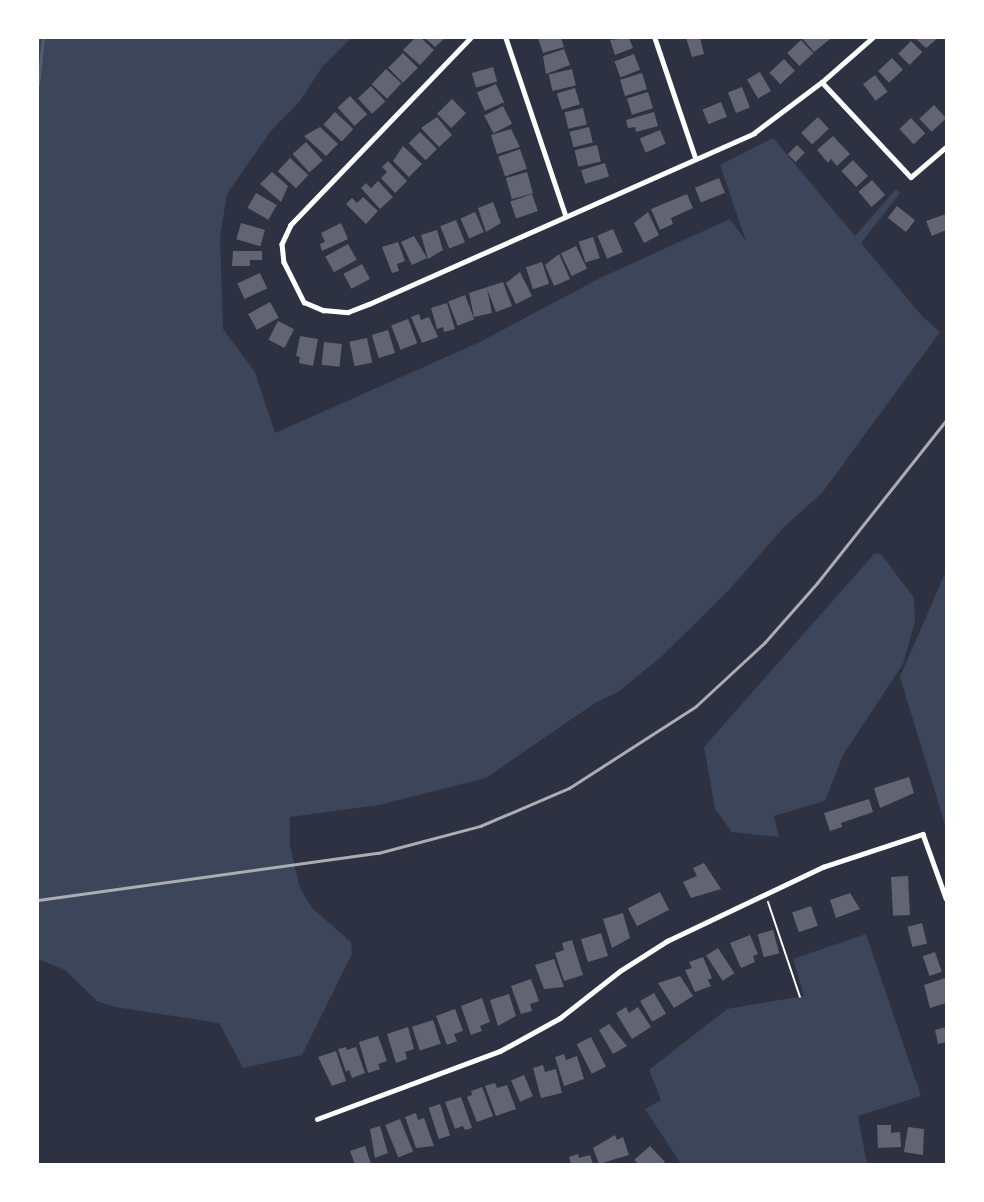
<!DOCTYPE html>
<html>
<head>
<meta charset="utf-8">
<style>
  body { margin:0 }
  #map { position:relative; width:984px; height:1202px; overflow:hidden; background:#2d3142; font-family:Quicksand,sans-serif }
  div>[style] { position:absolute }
  .green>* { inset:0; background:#3c4559 }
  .stream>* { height:3px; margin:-1.5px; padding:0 1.5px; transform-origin:1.5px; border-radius:1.5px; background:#4f5d75 }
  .building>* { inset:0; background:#626471; transform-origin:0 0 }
  .path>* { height:2px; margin:-1px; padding:0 1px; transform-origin:1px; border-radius:1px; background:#fff }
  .minor>* { height:4.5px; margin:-2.25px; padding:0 2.25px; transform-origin:2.25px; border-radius:2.25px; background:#fff }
  .rail>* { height:3px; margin:-1.5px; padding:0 1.5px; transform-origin:1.5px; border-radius:1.5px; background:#abadb3 }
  span { translate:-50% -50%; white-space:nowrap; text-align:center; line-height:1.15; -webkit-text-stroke:5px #fff; paint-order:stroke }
  .frame { position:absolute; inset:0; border:39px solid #fff; pointer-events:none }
</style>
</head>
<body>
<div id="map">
  <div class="green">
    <div style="clip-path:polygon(38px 38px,351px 38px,322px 67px,300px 101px,270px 132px,227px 194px,220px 237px,223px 329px,255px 372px,275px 433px,480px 342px,602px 277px,730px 219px,746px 241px,720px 165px,773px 138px,855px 236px,896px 189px,900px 193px,861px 243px,922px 316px,940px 332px,822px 493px,784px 527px,729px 590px,661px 657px,618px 692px,595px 703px,486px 778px,379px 805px,290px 817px,290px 846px,300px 888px,312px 908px,351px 942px,352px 954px,302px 1055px,243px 1068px,219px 1023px,115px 1007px,97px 1001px,65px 970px,38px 959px)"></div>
    <div style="clip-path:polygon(874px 554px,881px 554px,914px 598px,915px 622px,903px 664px,843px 755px,825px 801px,774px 816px,779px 837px,732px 832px,715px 809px,704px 747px)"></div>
    <div style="clip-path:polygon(946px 571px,946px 828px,900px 677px)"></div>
    <div style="clip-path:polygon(866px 934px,921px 1096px,858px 1116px,867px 1164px,681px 1164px,645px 1109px,661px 1100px,649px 1070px,727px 1009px,804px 996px,793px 959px)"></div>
  </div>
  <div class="stream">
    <div style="left:38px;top:84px;width:46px;rotate:-83.8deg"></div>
  </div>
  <div class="building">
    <div style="clip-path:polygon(415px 38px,421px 38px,434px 50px,420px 65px,403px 50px)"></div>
    <div style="clip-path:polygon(425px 38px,445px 38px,435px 47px)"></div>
    <div style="clip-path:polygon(538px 38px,561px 38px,564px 47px,543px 53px)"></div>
    <div style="clip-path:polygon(629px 38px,633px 48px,615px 55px,610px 40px)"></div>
    <div style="clip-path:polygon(686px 38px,700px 38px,704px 54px,692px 57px)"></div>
    <div style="clip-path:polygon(802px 38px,829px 38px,830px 39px,814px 52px)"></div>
    <div style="clip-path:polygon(915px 38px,938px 38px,926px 48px)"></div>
    <div style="left:801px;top:40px;width:18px;height:19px;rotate:47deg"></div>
    <div style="left:911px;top:41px;width:16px;height:18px;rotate:45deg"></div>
    <div style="clip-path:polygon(564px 49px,570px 65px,546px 74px,543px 56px)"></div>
    <div style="left:403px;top:53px;width:21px;height:21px;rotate:45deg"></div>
    <div style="left:634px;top:54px;width:17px;height:21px;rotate:69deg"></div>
    <div style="left:892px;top:58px;width:16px;height:19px;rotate:47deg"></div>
    <div style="left:784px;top:59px;width:16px;height:20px;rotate:47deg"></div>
    <div style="left:493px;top:67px;width:15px;height:22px;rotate:74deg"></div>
    <div style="left:386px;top:69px;width:21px;height:21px;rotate:43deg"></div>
    <div style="left:572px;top:69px;width:17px;height:24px;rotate:77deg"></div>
    <div style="left:760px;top:72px;width:22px;height:15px;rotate:60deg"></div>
    <div style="left:642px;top:73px;width:17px;height:23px;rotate:73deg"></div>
    <div style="left:875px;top:75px;width:21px;height:15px;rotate:53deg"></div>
    <div style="left:496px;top:84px;width:20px;height:21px;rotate:66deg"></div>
    <div style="left:371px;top:86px;width:21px;height:18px;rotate:47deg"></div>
    <div style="left:742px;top:87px;width:22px;height:15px;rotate:69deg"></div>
    <div style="left:575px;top:88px;width:17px;height:19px;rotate:73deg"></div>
    <div style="left:648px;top:92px;width:17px;height:22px;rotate:73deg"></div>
    <div style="left:350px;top:96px;width:25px;height:17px;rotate:47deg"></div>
    <div style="left:452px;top:99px;width:20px;height:21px;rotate:45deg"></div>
    <div style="left:721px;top:102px;width:16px;height:20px;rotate:68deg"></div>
    <div style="left:934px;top:105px;width:18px;height:20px;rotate:47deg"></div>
    <div style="left:503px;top:106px;width:20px;height:21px;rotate:63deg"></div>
    <div style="left:583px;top:108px;width:17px;height:19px;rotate:77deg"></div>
    <div style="left:335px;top:112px;width:25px;height:17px;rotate:43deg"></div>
    <div style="clip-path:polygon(654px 112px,658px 126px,636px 132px,635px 127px,628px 128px,626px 120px)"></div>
    <div style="clip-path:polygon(437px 117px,452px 135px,439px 147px,421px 128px)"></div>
    <div style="left:818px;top:117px;width:16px;height:23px;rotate:47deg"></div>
    <div style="left:911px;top:118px;width:21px;height:16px;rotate:47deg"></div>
    <div style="clip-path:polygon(320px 127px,338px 144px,326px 156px,304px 136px)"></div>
    <div style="left:589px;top:127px;width:16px;height:20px;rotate:76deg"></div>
    <div style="clip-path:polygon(511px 129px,520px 147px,497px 154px,491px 135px)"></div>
    <div style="left:660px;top:130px;width:15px;height:22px;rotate:67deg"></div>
    <div style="left:420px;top:132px;width:24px;height:16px;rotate:45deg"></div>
    <div style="clip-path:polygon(833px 136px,850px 154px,837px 166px,831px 159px,828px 163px,817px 150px)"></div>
    <div style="left:306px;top:142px;width:25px;height:18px;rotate:48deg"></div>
    <div style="left:597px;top:145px;width:17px;height:23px;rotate:77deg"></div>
    <div style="left:797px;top:145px;width:11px;height:13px;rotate:45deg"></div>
    <div style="clip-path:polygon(403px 146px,422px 164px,409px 177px,393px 161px)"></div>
    <div style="left:520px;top:149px;width:21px;height:23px;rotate:71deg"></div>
    <div style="left:290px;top:158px;width:25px;height:18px;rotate:43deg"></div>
    <div style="left:853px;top:160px;width:22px;height:16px;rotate:47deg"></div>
    <div style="clip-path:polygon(388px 161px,407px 181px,395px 193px,381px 178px,387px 172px,382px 167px)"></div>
    <div style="left:605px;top:163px;width:14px;height:25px;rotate:73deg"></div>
    <div style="clip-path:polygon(272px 172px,288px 186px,281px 202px,260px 184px)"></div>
    <div style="left:527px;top:172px;width:22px;height:22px;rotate:74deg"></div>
    <div style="left:719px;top:178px;width:16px;height:26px;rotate:68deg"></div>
    <div style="left:872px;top:180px;width:20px;height:18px;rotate:49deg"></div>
    <div style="clip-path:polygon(378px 181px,393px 197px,380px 209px,361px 188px,366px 183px,371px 188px)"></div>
    <div style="left:256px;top:193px;width:24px;height:17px;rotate:30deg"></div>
    <div style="left:532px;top:194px;width:18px;height:23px;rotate:71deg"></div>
    <div style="clip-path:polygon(687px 194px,693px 208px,671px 218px,673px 224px,660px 230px,651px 209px)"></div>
    <div style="clip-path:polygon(363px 197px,378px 211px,366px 224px,346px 204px,352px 198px,357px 203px)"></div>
    <div style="clip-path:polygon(493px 202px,501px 223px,486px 232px,478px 208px)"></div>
    <div style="left:897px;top:206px;width:23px;height:15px;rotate:38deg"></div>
    <div style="left:475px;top:212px;width:22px;height:16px;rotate:66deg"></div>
    <div style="clip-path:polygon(648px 212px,659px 235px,644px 243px,634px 223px)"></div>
    <div style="clip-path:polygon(946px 214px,946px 230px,932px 236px,926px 221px)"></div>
    <div style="left:456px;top:220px;width:24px;height:17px;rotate:68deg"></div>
    <div style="left:241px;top:223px;width:25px;height:17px;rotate:16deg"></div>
    <div style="clip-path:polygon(341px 223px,348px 239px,322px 251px,320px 244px,325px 242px,321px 233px)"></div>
    <div style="left:613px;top:229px;width:25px;height:17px;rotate:67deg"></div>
    <div style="clip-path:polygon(437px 230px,443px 250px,428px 259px,421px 235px)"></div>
    <div style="clip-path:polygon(414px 236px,427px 258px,412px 265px,401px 242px)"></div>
    <div style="left:593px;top:237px;width:22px;height:15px;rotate:72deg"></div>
    <div style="clip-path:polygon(398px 242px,405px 261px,397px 264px,399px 271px,392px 273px,382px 247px)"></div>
    <div style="left:348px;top:244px;width:18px;height:26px;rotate:61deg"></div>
    <div style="left:576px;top:246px;width:25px;height:17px;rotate:64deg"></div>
    <div style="clip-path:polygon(233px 251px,262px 251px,262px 260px,250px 260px,250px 266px,232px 266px)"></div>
    <div style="clip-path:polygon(559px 254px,570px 279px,554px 286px,545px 265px)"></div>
    <div style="left:542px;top:262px;width:23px;height:17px;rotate:72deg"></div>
    <div style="left:362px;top:264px;width:17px;height:21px;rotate:62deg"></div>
    <div style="clip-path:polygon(520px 272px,532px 296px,516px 304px,506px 283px)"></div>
    <div style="left:260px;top:273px;width:17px;height:25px;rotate:65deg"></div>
    <div style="clip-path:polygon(503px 282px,512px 306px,496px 312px,487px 289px,492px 313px,474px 317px,469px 293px)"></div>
    <div style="left:465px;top:295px;width:26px;height:18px;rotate:69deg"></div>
    <div style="left:270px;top:302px;width:18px;height:25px;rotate:61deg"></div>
    <div style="clip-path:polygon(447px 303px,455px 329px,444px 332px,443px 327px,437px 329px,431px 308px)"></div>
    <div style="clip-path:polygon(419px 314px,421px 320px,429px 317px,438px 337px,422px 343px,411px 317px)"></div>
    <div style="left:408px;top:319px;width:26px;height:18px;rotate:69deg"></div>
    <div style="left:278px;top:321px;width:18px;height:21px;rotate:27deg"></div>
    <div style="left:388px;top:330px;width:24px;height:17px;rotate:73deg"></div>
    <div style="clip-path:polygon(300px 336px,318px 339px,313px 366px,299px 363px,300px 357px,296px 356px)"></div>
    <div style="left:367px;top:338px;width:25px;height:18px;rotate:78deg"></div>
    <div style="left:324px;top:342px;width:18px;height:23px;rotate:6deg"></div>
    <div style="clip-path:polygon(909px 777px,914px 793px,880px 808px,874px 788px)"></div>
    <div style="clip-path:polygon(869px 799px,873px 812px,841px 823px,842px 827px,830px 831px,824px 813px)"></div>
    <div style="clip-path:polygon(704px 863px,721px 889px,691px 898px,683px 882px,697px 876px,693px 868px)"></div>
    <div style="left:908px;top:876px;width:39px;height:17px;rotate:87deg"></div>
    <div style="left:660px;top:892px;width:20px;height:36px;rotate:63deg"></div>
    <div style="clip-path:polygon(850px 893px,860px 909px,836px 918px,830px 900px)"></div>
    <div style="left:811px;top:906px;width:21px;height:20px;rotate:71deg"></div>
    <div style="clip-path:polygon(623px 913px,630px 938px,612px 948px,603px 919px)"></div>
    <div style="left:922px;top:923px;width:21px;height:15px;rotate:76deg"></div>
    <div style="left:773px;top:930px;width:24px;height:16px;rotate:75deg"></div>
    <div style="left:601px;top:933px;width:24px;height:21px;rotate:73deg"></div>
    <div style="clip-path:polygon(750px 935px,758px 954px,753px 956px,755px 962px,741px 968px,730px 943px)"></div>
    <div style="clip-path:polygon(572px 940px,583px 975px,564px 981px,555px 953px,564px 950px,562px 943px)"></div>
    <div style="left:718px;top:948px;width:30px;height:14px;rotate:57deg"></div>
    <div style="left:935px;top:952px;width:21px;height:13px;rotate:71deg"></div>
    <div style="clip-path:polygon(703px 957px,712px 978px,708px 980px,711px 986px,695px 992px,685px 970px,692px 968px,689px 962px)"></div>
    <div style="clip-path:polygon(554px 959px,564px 987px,544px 989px,535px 965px)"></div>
    <div style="clip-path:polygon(680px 976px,693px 996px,674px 1008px,658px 983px)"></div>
    <div style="clip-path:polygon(945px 978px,946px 1003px,930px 1008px,924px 985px)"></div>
    <div style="clip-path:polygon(531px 979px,539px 1001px,530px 1004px,532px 1011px,521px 1014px,511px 986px)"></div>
    <div style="left:654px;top:993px;width:24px;height:16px;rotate:60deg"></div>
    <div style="clip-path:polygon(509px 994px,516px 1016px,498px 1026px,490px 1000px)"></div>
    <div style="clip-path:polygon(482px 998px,490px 1022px,480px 1026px,482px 1031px,471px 1035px,461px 1006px)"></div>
    <div style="clip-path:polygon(626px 1007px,629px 1013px,638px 1007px,651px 1027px,632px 1039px,616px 1013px)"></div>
    <div style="clip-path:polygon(455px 1009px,463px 1031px,454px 1034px,457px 1041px,447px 1045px,436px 1016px)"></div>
    <div style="left:433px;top:1020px;width:25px;height:22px;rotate:72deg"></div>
    <div style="clip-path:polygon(609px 1024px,627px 1046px,613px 1054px,599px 1030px)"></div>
    <div style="clip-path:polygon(408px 1027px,414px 1049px,405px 1052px,407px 1059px,396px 1063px,387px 1034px)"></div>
    <div style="clip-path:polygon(946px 1027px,946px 1042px,938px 1044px,935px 1030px)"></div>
    <div style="clip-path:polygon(378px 1036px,387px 1061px,378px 1064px,380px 1069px,368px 1073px,359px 1042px)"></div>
    <div style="left:591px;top:1037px;width:33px;height:16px;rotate:63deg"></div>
    <div style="clip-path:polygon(346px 1047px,347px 1050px,356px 1047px,365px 1073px,352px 1078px,349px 1070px,346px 1072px,338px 1049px)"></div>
    <div style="clip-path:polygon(336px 1051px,346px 1081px,332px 1086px,318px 1057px)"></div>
    <div style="clip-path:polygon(564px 1054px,566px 1060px,577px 1056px,584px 1079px,564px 1086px,555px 1057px)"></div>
    <div style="clip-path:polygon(543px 1065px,545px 1072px,556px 1069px,562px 1093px,541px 1098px,533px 1068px)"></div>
    <div style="left:524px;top:1075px;width:23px;height:14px;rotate:67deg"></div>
    <div style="clip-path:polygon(495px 1083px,497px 1088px,507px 1085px,516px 1109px,496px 1116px,485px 1086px)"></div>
    <div style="clip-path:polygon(482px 1087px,493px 1116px,477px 1122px,467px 1097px,472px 1095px,471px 1091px)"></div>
    <div style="clip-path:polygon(461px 1097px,472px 1128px,465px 1130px,463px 1126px,455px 1129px,445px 1102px)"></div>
    <div style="left:440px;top:1104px;width:33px;height:12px;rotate:72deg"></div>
    <div style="clip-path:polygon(416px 1113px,418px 1120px,424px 1118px,434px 1146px,416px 1148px,405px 1117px)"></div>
    <div style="left:400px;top:1119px;width:35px;height:16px;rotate:68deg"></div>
    <div style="clip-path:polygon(877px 1125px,891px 1125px,891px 1133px,900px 1132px,901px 1147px,878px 1148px)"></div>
    <div style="clip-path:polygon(380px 1126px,388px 1153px,375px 1158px,370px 1129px)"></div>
    <div style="clip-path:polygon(908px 1127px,924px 1129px,923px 1155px,904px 1152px)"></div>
    <div style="clip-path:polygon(615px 1135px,617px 1140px,623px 1137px,629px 1155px,599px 1164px,593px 1148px)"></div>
    <div style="clip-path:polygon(365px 1146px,371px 1164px,355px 1164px,350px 1151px)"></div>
    <div style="clip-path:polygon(650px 1146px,665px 1162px,663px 1164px,639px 1164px,634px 1160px)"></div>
    <div style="clip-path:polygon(578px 1154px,579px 1158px,590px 1155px,593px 1164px,571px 1164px,569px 1157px)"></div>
  </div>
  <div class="path">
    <div style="left:768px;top:902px;width:100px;rotate:71.4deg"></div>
  </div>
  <div class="minor">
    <div style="left:471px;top:38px;width:260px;rotate:133.9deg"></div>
    <div style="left:291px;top:225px;width:21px;rotate:115deg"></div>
    <div style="left:282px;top:244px;width:18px;rotate:84deg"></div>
    <div style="left:284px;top:262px;width:45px;rotate:63.4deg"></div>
    <div style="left:304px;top:302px;width:21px;rotate:23deg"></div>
    <div style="left:323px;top:310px;width:25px;rotate:5deg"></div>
    <div style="left:348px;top:312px;width:22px;rotate:-21deg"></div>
    <div style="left:369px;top:304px;width:421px;rotate:-23.9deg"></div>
    <div style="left:754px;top:133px;width:85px;rotate:-36.9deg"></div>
    <div style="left:822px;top:82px;width:67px;rotate:-41.3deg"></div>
    <div style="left:506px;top:38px;width:188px;rotate:71.4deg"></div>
    <div style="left:655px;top:38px;width:125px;rotate:71.3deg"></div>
    <div style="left:822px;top:82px;width:130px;rotate:46.9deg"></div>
    <div style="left:911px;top:177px;width:46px;rotate:-40.6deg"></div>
    <div style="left:317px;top:1119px;width:195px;rotate:-20.4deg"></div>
    <div style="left:500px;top:1051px;width:68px;rotate:-28.8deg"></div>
    <div style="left:560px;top:1018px;width:76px;rotate:-38.1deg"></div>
    <div style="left:620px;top:971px;width:56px;rotate:-32.6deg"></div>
    <div style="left:667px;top:941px;width:173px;rotate:-25.4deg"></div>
    <div style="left:823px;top:867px;width:105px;rotate:-18.3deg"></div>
    <div style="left:923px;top:834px;width:68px;rotate:70.2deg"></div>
  </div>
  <div class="rail">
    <div style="left:38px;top:900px;width:343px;rotate:-7.9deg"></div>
    <div style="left:378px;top:853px;width:106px;rotate:-14.8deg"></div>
    <div style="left:480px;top:826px;width:97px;rotate:-23.1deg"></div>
    <div style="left:569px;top:788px;width:151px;rotate:-32.8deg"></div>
    <div style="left:696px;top:706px;width:94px;rotate:-42.8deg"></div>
    <div style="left:765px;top:642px;width:79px;rotate:-48.6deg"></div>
    <div style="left:817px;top:583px;width:208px;rotate:-51.6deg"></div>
  </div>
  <div class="frame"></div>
</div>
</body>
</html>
